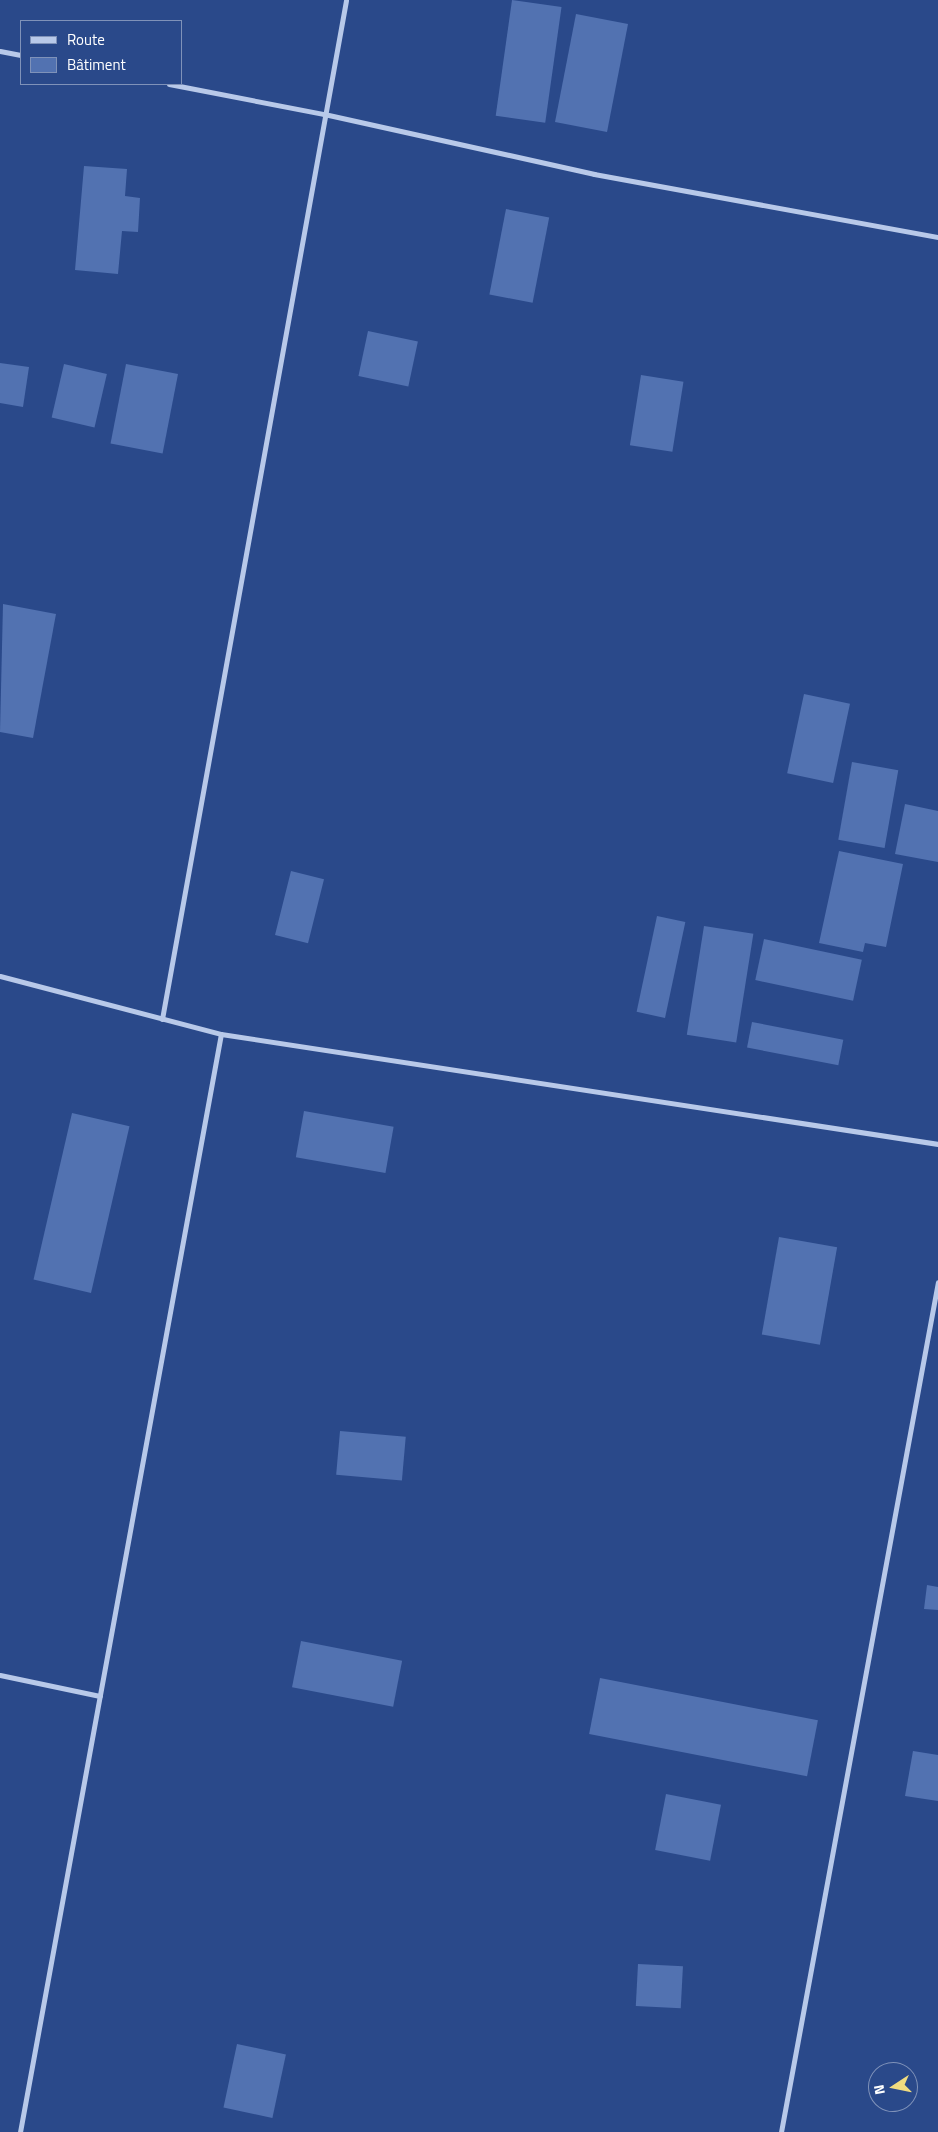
<!DOCTYPE html>
<html>
<head>
<meta charset="utf-8">
<style>
  body { margin:0 }
  #map { position:relative; width:938px; height:2132px; overflow:hidden; background:#2a498a; font-family:"Titillium Web",sans-serif }
  div>[style] { position:absolute }
  .building>* { inset:0; background:#5272b1; transform-origin:0 0 }
  .street>* { height:5px; margin:-2.5px; padding:0 2.5px; transform-origin:2.5px; border-radius:2.5px; background:#b8c9e9 }
  span { translate:-50% -50%; white-space:nowrap; text-align:center; line-height:1.15; -webkit-text-stroke:4.5px #2a498a; paint-order:stroke }
  .legend { position:absolute; left:20px; top:20px; width:162px; height:65px; box-sizing:border-box; background:#2a498a; border:1px solid #7f92b9; margin:0; padding:6px 9px; list-style:none; font-size:15px; color:#fff }
  .legend li { display:flex; align-items:center; gap:10px; height:25px }
  .legend b { width:25px; border:1px solid #7f92b9 }
  .north { position:absolute; left:868px; top:2062px; width:50px; height:50px; box-sizing:border-box; background:#2a498a; border:1px solid #7f92b9; border-radius:50%; rotate:259deg; font-size:14px; font-weight:700; line-height:20px; text-align:center; color:#fff }
  .north::after { content:''; display:block; margin:auto; width:18px; height:22px; background:#f0db7f; clip-path:polygon(50% 0,100% 100%,50% 72%,0 100%) }
</style>
</head>
<body>
<div id="map">
  <div class="building">
    <div style="left:512px;top:0;width:50px;height:117px;rotate:8deg"></div>
    <div style="left:576px;top:14px;width:53px;height:110px;rotate:11deg"></div>
    <div style="clip-path:polygon(84px 166px,127px 169px,125px 196px,140px 198px,138px 232px,122px 231px,118px 274px,75px 270px)"></div>
    <div style="left:506px;top:209px;width:44px;height:87px;rotate:11deg"></div>
    <div style="left:368px;top:331px;width:51px;height:46px;rotate:12deg"></div>
    <div style="clip-path:polygon(0 363px,29px 367px,23px 407px,0 403px)"></div>
    <div style="left:64px;top:364px;width:44px;height:55px;rotate:13deg"></div>
    <div style="left:126px;top:364px;width:53px;height:81px;rotate:11deg"></div>
    <div style="left:641px;top:375px;width:43px;height:71px;rotate:9deg"></div>
    <div style="clip-path:polygon(3px 604px,56px 614px,33px 738px,0 732px)"></div>
    <div style="left:804px;top:694px;width:47px;height:81px;rotate:12deg"></div>
    <div style="left:852px;top:762px;width:47px;height:79px;rotate:10deg"></div>
    <div style="clip-path:polygon(905px 804px,938px 811px,938px 862px,895px 854px)"></div>
    <div style="clip-path:polygon(839px 851px,903px 864px,886px 947px,865px 943px,863px 952px,819px 943px)"></div>
    <div style="left:291px;top:871px;width:34px;height:66px;rotate:14deg"></div>
    <div style="left:657px;top:916px;width:29px;height:98px;rotate:12deg"></div>
    <div style="left:704px;top:926px;width:50px;height:110px;rotate:9deg"></div>
    <div style="left:764px;top:939px;width:100px;height:42px;rotate:12deg"></div>
    <div style="left:752px;top:1022px;width:93px;height:26px;rotate:11deg"></div>
    <div style="left:304px;top:1111px;width:91px;height:47px;rotate:10deg"></div>
    <div style="left:72px;top:1113px;width:59px;height:171px;rotate:13deg"></div>
    <div style="left:779px;top:1237px;width:59px;height:99px;rotate:10deg"></div>
    <div style="left:340px;top:1431px;width:66px;height:44px;rotate:5deg"></div>
    <div style="clip-path:polygon(927px 1585px,938px 1587px,938px 1610px,924px 1609px)"></div>
    <div style="left:301px;top:1641px;width:103px;height:47px;rotate:11deg"></div>
    <div style="left:600px;top:1678px;width:222px;height:57px;rotate:11deg"></div>
    <div style="clip-path:polygon(913px 1751px,938px 1755px,938px 1801px,905px 1796px)"></div>
    <div style="left:666px;top:1794px;width:56px;height:57px;rotate:11deg"></div>
    <div style="left:638px;top:1964px;width:45px;height:42px;rotate:3deg"></div>
    <div style="left:237px;top:2044px;width:50px;height:65px;rotate:12deg"></div>
  </div>
  <div class="street">
    <div style="left:0;top:51px;width:21px;rotate:11deg"></div>
    <div style="left:169px;top:84px;width:158px;rotate:11deg"></div>
    <div style="left:324px;top:114px;width:277px;rotate:12.5deg"></div>
    <div style="left:594px;top:174px;width:350px;rotate:10.4deg"></div>
    <div style="left:0;top:976px;width:228px;rotate:14.7deg"></div>
    <div style="left:221px;top:1034px;width:725px;rotate:8.72deg"></div>
    <div style="left:162px;top:1019px;width:1035px;rotate:-79.76deg"></div>
    <div style="left:0;top:1675px;width:102px;rotate:11.9deg"></div>
    <div style="left:20px;top:2132px;width:1116px;rotate:-79.63deg"></div>
    <div style="left:781px;top:2132px;width:864px;rotate:-79.54deg"></div>
  </div>
  <ul class="legend">
  <li><b style="height:6px;background:#b8c9e9"></b>Route</li>
  <li><b style="height:14px;background:#5272b1"></b>Bâtiment</li>
  </ul>
  <div class="north">N</div>
</div>
</body>
</html>
